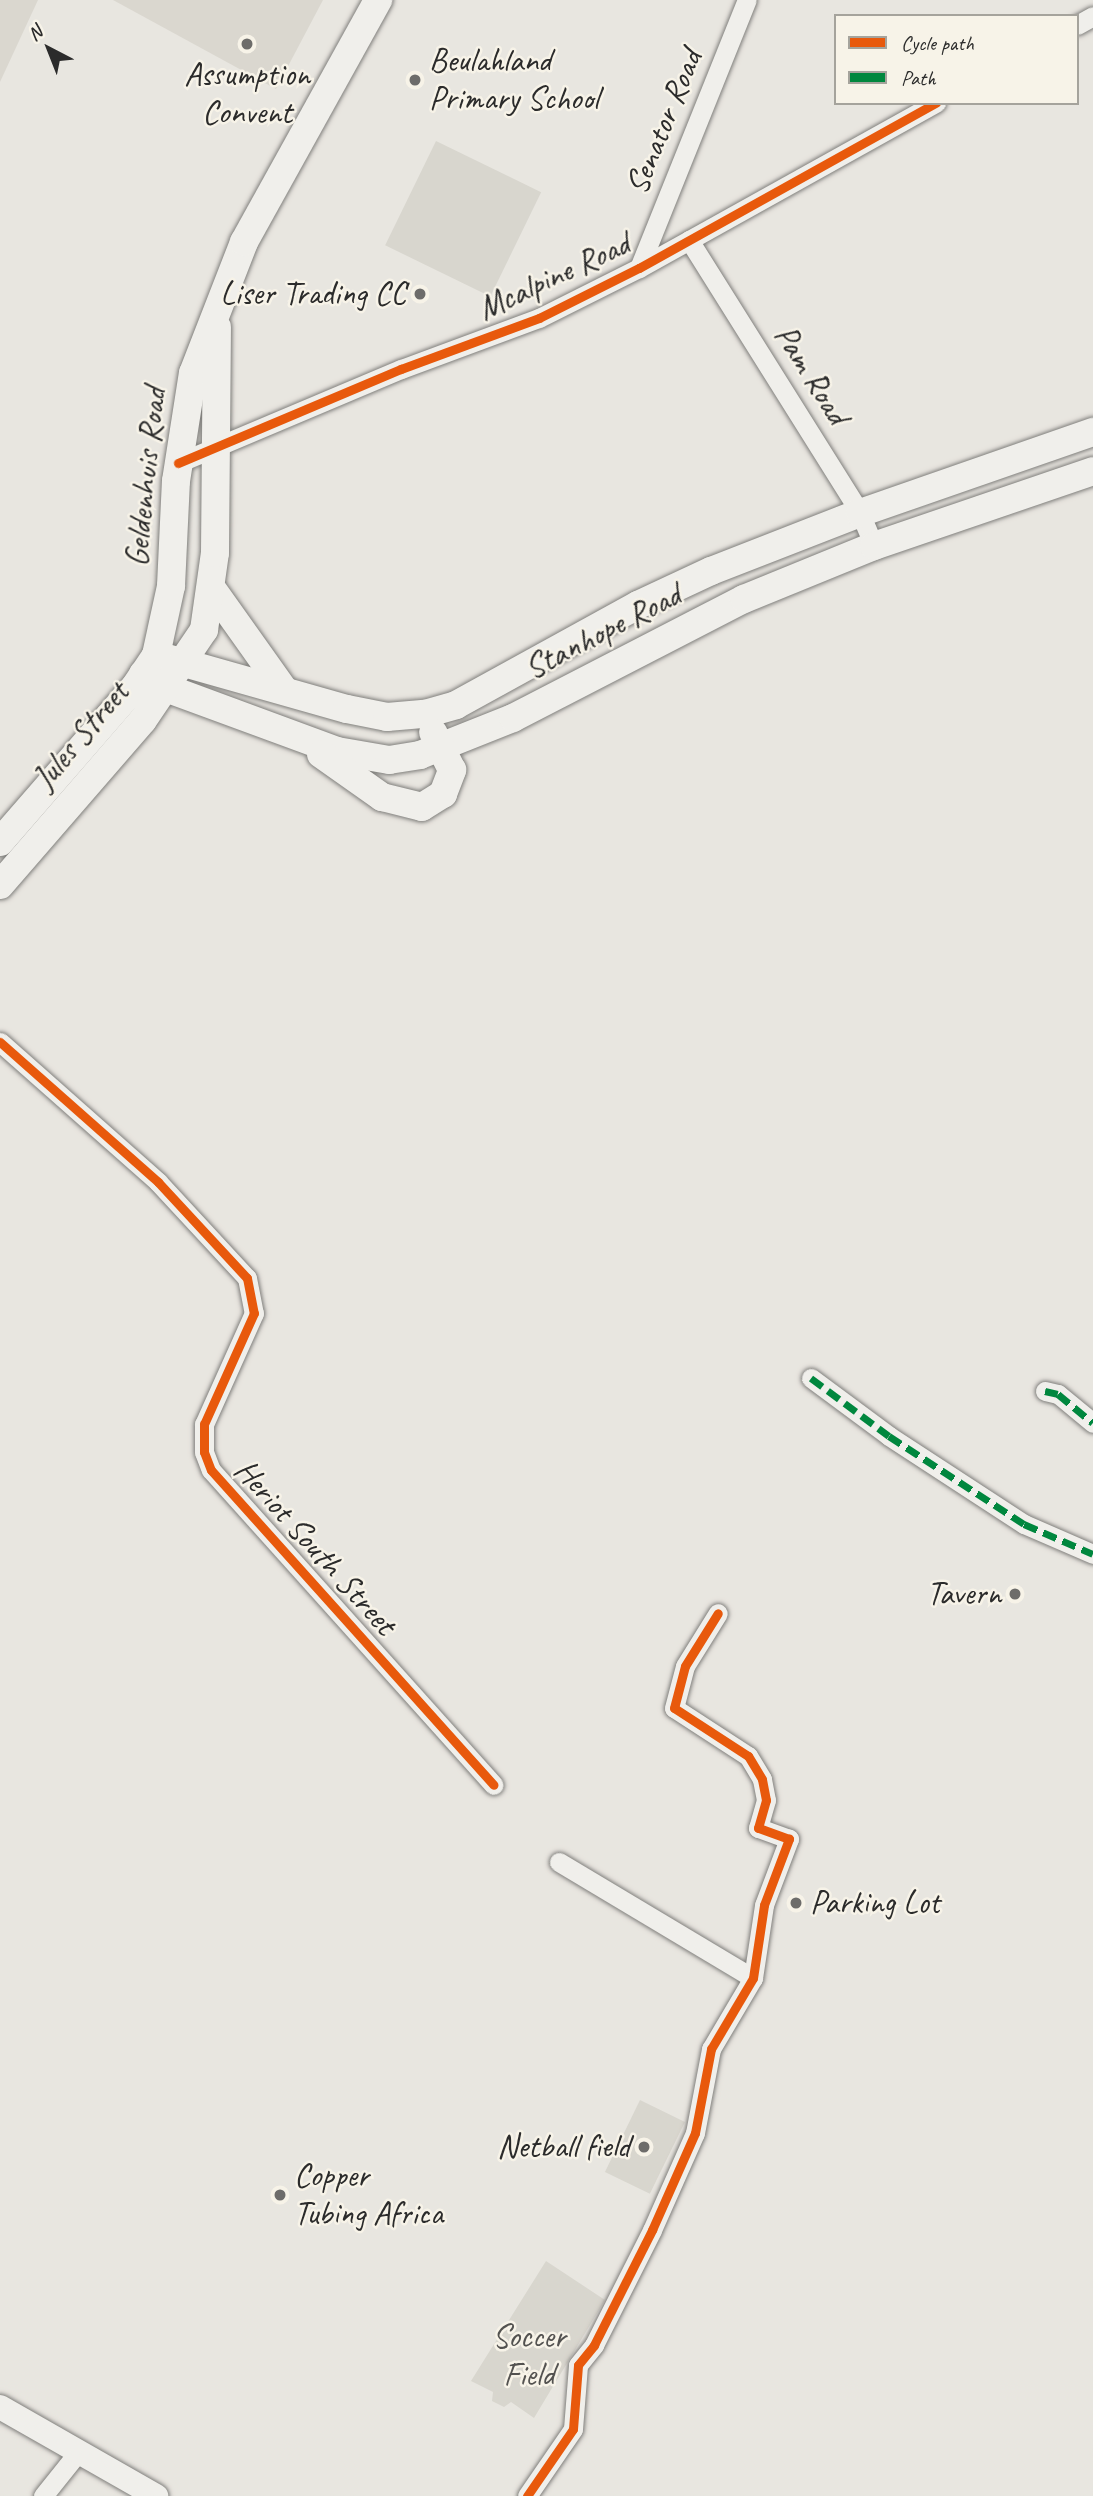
<!DOCTYPE html>
<html>
<head>
<meta charset="utf-8">
<style>
  body { margin:0 }
  #map { position:relative; width:1093px; height:2496px; overflow:hidden; background:#e8e6e0; font-family:Caveat,sans-serif }
  div>[style] { position:absolute }
  .built>* { inset:0; background:#dad7cf }
  .green>* { inset:0; background:#d8d6ce; transform-origin:0 0 }
  .roads { filter:drop-shadow(0 0 2px #807f7c) drop-shadow(0 0 2px #807f7c) }
  .minor>* { height:19px; margin:-9.5px; padding:0 9.5px; transform-origin:9.5px; border-radius:9.5px; background:#f0efeb }
  .tertiary>* { height:24px; margin:-12px; padding:0 12px; transform-origin:12px; border-radius:12px; background:#f0efeb }
  .secondary>* { height:28px; margin:-14px; padding:0 14px; transform-origin:14px; border-radius:14px; background:#f0efeb }
  .quiet>* { height:7px; margin-top:-3.5px; transform-origin:0; background:repeating-linear-gradient(90deg,#00873e 0 14px,transparent 0 21px) }
  .cycleway>* { height:9px; margin:-4.5px; padding:0 4.5px; transform-origin:4.5px; border-radius:4.5px; background:#e8590c }
  .dots>* { width:19px; height:19px; translate:-50% -50%; box-sizing:border-box; border:4px solid #f7f3e8; border-radius:50% }
  span { translate:-50% -50%; white-space:nowrap; text-align:center; line-height:1.15; -webkit-text-stroke:5px #f7f3e8; paint-order:stroke }
  .poi-label { font-size:33px; color:#2b2b2b }
  .left { translate:0 -50%; text-align:left }
  .right { translate:-100% -50%; text-align:right }
  .street-label { font-size:33px; color:#2b2b2b }
  .park-label { font-size:33px; color:#535250 }
  .legend { position:absolute; left:834px; top:14px; width:245px; height:91px; box-sizing:border-box; background:#f7f3e8; border:2px solid #a5a39c; margin:0; padding:9px 12px; list-style:none; font-size:21px; color:#2b2b2b }
  .legend li { display:flex; align-items:center; gap:14px; height:35px }
  .legend b { width:35px; border:2px solid #a5a39c }
  .north { position:absolute; left:14px; top:14px; width:70px; height:70px; -webkit-text-stroke:5px #f7f3e8; paint-order:stroke; rotate:318deg; font-size:19px; font-weight:700; line-height:28px; text-align:center; color:#2b2b2b }
  .north::after { content:''; display:block; margin:auto; width:24px; height:32px; background:#2b2b2b; clip-path:polygon(50% 0,100% 100%,50% 72%,0 100%) }
</style>
</head>
<body>
<div id="map">
  <div class="built">
    <div style="clip-path:polygon(0 0,38px 0,0 82px)"></div>
    <div style="clip-path:polygon(113px 0,323px 0,276px 89px)"></div>
  </div>
  <div class="green">
    <div style="left:436px;top:141px;width:117px;height:116px;rotate:26deg"></div>
    <div style="left:640px;top:2100px;width:50px;height:80px;rotate:26deg"></div>
    <div style="clip-path:polygon(546px 2261px,605px 2300px,534px 2418px,511px 2402px,504px 2407px,492px 2401px,493px 2392px,471px 2381px)"></div>
  </div>
  <div class="roads">
    <div class="minor">
      <div style="left:1077px;top:25px;width:18px;rotate:-29deg"></div>
      <div style="left:689px;top:240px;width:322px;rotate:57.9deg"></div>
      <div style="left:860px;top:513px;width:36px;rotate:67deg"></div>
      <div style="left:639px;top:268px;width:289px;rotate:-68.1deg"></div>
      <div style="left:178px;top:463px;width:242px;rotate:-22.9deg"></div>
      <div style="left:401px;top:369px;width:147px;rotate:-20.3deg"></div>
      <div style="left:539px;top:318px;width:112px;rotate:-26.6deg"></div>
      <div style="left:639px;top:268px;width:340px;rotate:-29.1deg"></div>
      <div style="left:0;top:1042px;width:211px;rotate:41.5deg"></div>
      <div style="left:158px;top:1182px;width:131px;rotate:47.2deg"></div>
      <div style="left:247px;top:1278px;width:36px;rotate:79deg"></div>
      <div style="left:254px;top:1313px;width:122px;rotate:114.2deg"></div>
      <div style="left:204px;top:1424px;width:28px;rotate:90deg"></div>
      <div style="left:204px;top:1452px;width:19px;rotate:69deg"></div>
      <div style="left:211px;top:1470px;width:423px;rotate:48.1deg"></div>
      <div style="left:811px;top:1378px;width:97px;rotate:36.6deg"></div>
      <div style="left:889px;top:1436px;width:161px;rotate:33.1deg"></div>
      <div style="left:1024px;top:1524px;width:75px;rotate:23.5deg"></div>
      <div style="left:1045px;top:1391px;width:13px;rotate:13deg"></div>
      <div style="left:1058px;top:1394px;width:45px;rotate:39.6deg"></div>
      <div style="left:559px;top:1862px;width:226px;rotate:30.9deg"></div>
      <div style="left:43px;top:2496px;width:58px;rotate:-51.3deg"></div>
      <div style="left:527px;top:2496px;width:81px;rotate:-55.5deg"></div>
      <div style="left:573px;top:2429px;width:64px;rotate:-85.5deg"></div>
      <div style="left:578px;top:2365px;width:26px;rotate:-51deg"></div>
      <div style="left:594px;top:2345px;width:129px;rotate:-63.2deg"></div>
      <div style="left:652px;top:2230px;width:106px;rotate:-66.1deg"></div>
      <div style="left:695px;top:2133px;width:86px;rotate:-79.2deg"></div>
      <div style="left:711px;top:2049px;width:82px;rotate:-59.4deg"></div>
      <div style="left:753px;top:1978px;width:74px;rotate:-81.4deg"></div>
      <div style="left:764px;top:1905px;width:71px;rotate:-69.3deg"></div>
      <div style="left:789px;top:1839px;width:33px;rotate:-160deg"></div>
      <div style="left:758px;top:1828px;width:29px;rotate:-74deg"></div>
      <div style="left:766px;top:1800px;width:21px;rotate:-101deg"></div>
      <div style="left:762px;top:1779px;width:27px;rotate:-121deg"></div>
      <div style="left:748px;top:1756px;width:88px;rotate:-147deg"></div>
      <div style="left:674px;top:1708px;width:43px;rotate:-75.3deg"></div>
      <div style="left:685px;top:1666px;width:62px;rotate:-58.1deg"></div>
    </div>
    <div class="tertiary">
      <div style="left:0;top:2407px;width:180px;rotate:29.7deg"></div>
    </div>
    <div class="secondary">
      <div style="left:213px;top:590px;width:123px;rotate:54.6deg"></div>
      <div style="left:156px;top:655px;width:198px;rotate:15.8deg"></div>
      <div style="left:347px;top:709px;width:41px;rotate:11.3deg"></div>
      <div style="left:387px;top:717px;width:38px;rotate:-5deg"></div>
      <div style="left:425px;top:714px;width:32px;rotate:-16deg"></div>
      <div style="left:456px;top:705px;width:208px;rotate:-28.8deg"></div>
      <div style="left:638px;top:605px;width:81px;rotate:-25deg"></div>
      <div style="left:711px;top:571px;width:160px;rotate:-21.3deg"></div>
      <div style="left:860px;top:513px;width:247px;rotate:-19.2deg"></div>
      <div style="left:143px;top:674px;width:27px;rotate:31deg"></div>
      <div style="left:166px;top:688px;width:182px;rotate:20.2deg"></div>
      <div style="left:337px;top:751px;width:53px;rotate:9.8deg"></div>
      <div style="left:389px;top:760px;width:31px;rotate:-9deg"></div>
      <div style="left:420px;top:755px;width:100px;rotate:-21.7deg"></div>
      <div style="left:513px;top:718px;width:260px;rotate:-27.3deg"></div>
      <div style="left:744px;top:599px;width:140px;rotate:-22.2deg"></div>
      <div style="left:874px;top:546px;width:231px;rotate:-18.9deg"></div>
      <div style="left:321px;top:754px;width:75px;rotate:35.2deg"></div>
      <div style="left:382px;top:797px;width:41px;rotate:14deg"></div>
      <div style="left:422px;top:807px;width:25px;rotate:-32deg"></div>
      <div style="left:443px;top:794px;width:26px;rotate:-69deg"></div>
      <div style="left:452px;top:770px;width:42px;rotate:-116.6deg"></div>
      <div style="left:0;top:842px;width:204px;rotate:-49deg"></div>
      <div style="left:134px;top:688px;width:40px;rotate:-56deg"></div>
      <div style="left:156px;top:655px;width:71px;rotate:-77.7deg"></div>
      <div style="left:171px;top:586px;width:105px;rotate:-87.3deg"></div>
      <div style="left:176px;top:481px;width:109px;rotate:-81.1deg"></div>
      <div style="left:193px;top:373px;width:141px;rotate:-68.7deg"></div>
      <div style="left:244px;top:242px;width:277px;rotate:-61deg"></div>
      <div style="left:0;top:885px;width:218px;rotate:-49.1deg"></div>
      <div style="left:143px;top:720px;width:109px;rotate:-55.9deg"></div>
      <div style="left:204px;top:630px;width:78px;rotate:-81.9deg"></div>
      <div style="left:215px;top:553px;width:226px;rotate:-89.5deg"></div>
    </div>
  </div>
  <div class="quiet">
    <div style="left:811px;top:1378px;width:97px;rotate:36.6deg"></div>
    <div style="left:889px;top:1436px;width:161px;rotate:33.1deg"></div>
    <div style="left:1024px;top:1524px;width:75px;rotate:23.5deg"></div>
    <div style="left:1045px;top:1391px;width:13px;rotate:13deg"></div>
    <div style="left:1058px;top:1394px;width:45px;rotate:39.6deg"></div>
  </div>
  <div class="cycleway">
    <div style="left:178px;top:463px;width:242px;rotate:-22.9deg"></div>
    <div style="left:401px;top:369px;width:147px;rotate:-20.3deg"></div>
    <div style="left:539px;top:318px;width:112px;rotate:-26.6deg"></div>
    <div style="left:639px;top:268px;width:340px;rotate:-29.1deg"></div>
    <div style="left:0;top:1042px;width:211px;rotate:41.5deg"></div>
    <div style="left:158px;top:1182px;width:131px;rotate:47.2deg"></div>
    <div style="left:247px;top:1278px;width:36px;rotate:79deg"></div>
    <div style="left:254px;top:1313px;width:122px;rotate:114.2deg"></div>
    <div style="left:204px;top:1424px;width:28px;rotate:90deg"></div>
    <div style="left:204px;top:1452px;width:19px;rotate:69deg"></div>
    <div style="left:211px;top:1470px;width:423px;rotate:48.1deg"></div>
    <div style="left:527px;top:2496px;width:81px;rotate:-55.5deg"></div>
    <div style="left:573px;top:2429px;width:64px;rotate:-85.5deg"></div>
    <div style="left:578px;top:2365px;width:26px;rotate:-51deg"></div>
    <div style="left:594px;top:2345px;width:129px;rotate:-63.2deg"></div>
    <div style="left:652px;top:2230px;width:106px;rotate:-66.1deg"></div>
    <div style="left:695px;top:2133px;width:86px;rotate:-79.2deg"></div>
    <div style="left:711px;top:2049px;width:82px;rotate:-59.4deg"></div>
    <div style="left:753px;top:1978px;width:74px;rotate:-81.4deg"></div>
    <div style="left:764px;top:1905px;width:71px;rotate:-69.3deg"></div>
    <div style="left:789px;top:1839px;width:33px;rotate:-160deg"></div>
    <div style="left:758px;top:1828px;width:29px;rotate:-74deg"></div>
    <div style="left:766px;top:1800px;width:21px;rotate:-101deg"></div>
    <div style="left:762px;top:1779px;width:27px;rotate:-121deg"></div>
    <div style="left:748px;top:1756px;width:88px;rotate:-147deg"></div>
    <div style="left:674px;top:1708px;width:43px;rotate:-75.3deg"></div>
    <div style="left:685px;top:1666px;width:62px;rotate:-58.1deg"></div>
  </div>
  <div class="dots">
    <div style="left:247px;top:44px;background:#6d6c6a"></div>
    <div style="left:415px;top:80px;background:#6d6c6a"></div>
    <div style="left:420px;top:294px;background:#6d6c6a"></div>
    <div style="left:1015px;top:1594px;background:#6d6c6a"></div>
    <div style="left:796px;top:1903px;background:#6d6c6a"></div>
    <div style="left:644px;top:2147px;background:#6d6c6a"></div>
    <div style="left:280px;top:2195px;background:#6d6c6a"></div>
  </div>
  <div class="poi-label">
    <span class="left" style="left:429px;top:80px">Beulahland<br>Primary School</span>
    <span style="left:247px;top:94px">Assumption<br>Convent</span>
    <span class="right" style="left:406px;top:294px">Liser Trading CC</span>
    <span class="right" style="left:1001px;top:1594px">Tavern</span>
    <span class="left" style="left:810px;top:1903px">Parking Lot</span>
    <span class="right" style="left:630px;top:2147px">Netball field</span>
    <span class="left" style="left:294px;top:2195px">Copper<br>Tubing Africa</span>
  </div>
  <div class="street-label">
    <span style="left:664px;top:122px;rotate:-68deg">Senator Road</span>
    <span style="left:554px;top:277px;rotate:-25deg">Mcalpine Road</span>
    <span style="left:811px;top:375px;rotate:58deg">Pam Road</span>
    <span style="left:146px;top:477px;rotate:-84deg">Geldenhuis Road</span>
    <span style="left:603px;top:632px;rotate:-27deg">Stanhope Road</span>
    <span style="left:81px;top:736px;rotate:-50deg">Jules Street</span>
    <span style="left:315px;top:1547px;rotate:48deg">Heriot South Street</span>
  </div>
  <div class="park-label">
    <span style="left:529px;top:2356px">Soccer<br>Field</span>
  </div>
  <ul class="legend">
  <li><b style="height:9px;background:#e8590c"></b>Cycle path</li>
  <li><b style="height:9px;background:#00873e"></b>Path</li>
  </ul>
  <div class="north">N</div>
</div>
</body>
</html>
